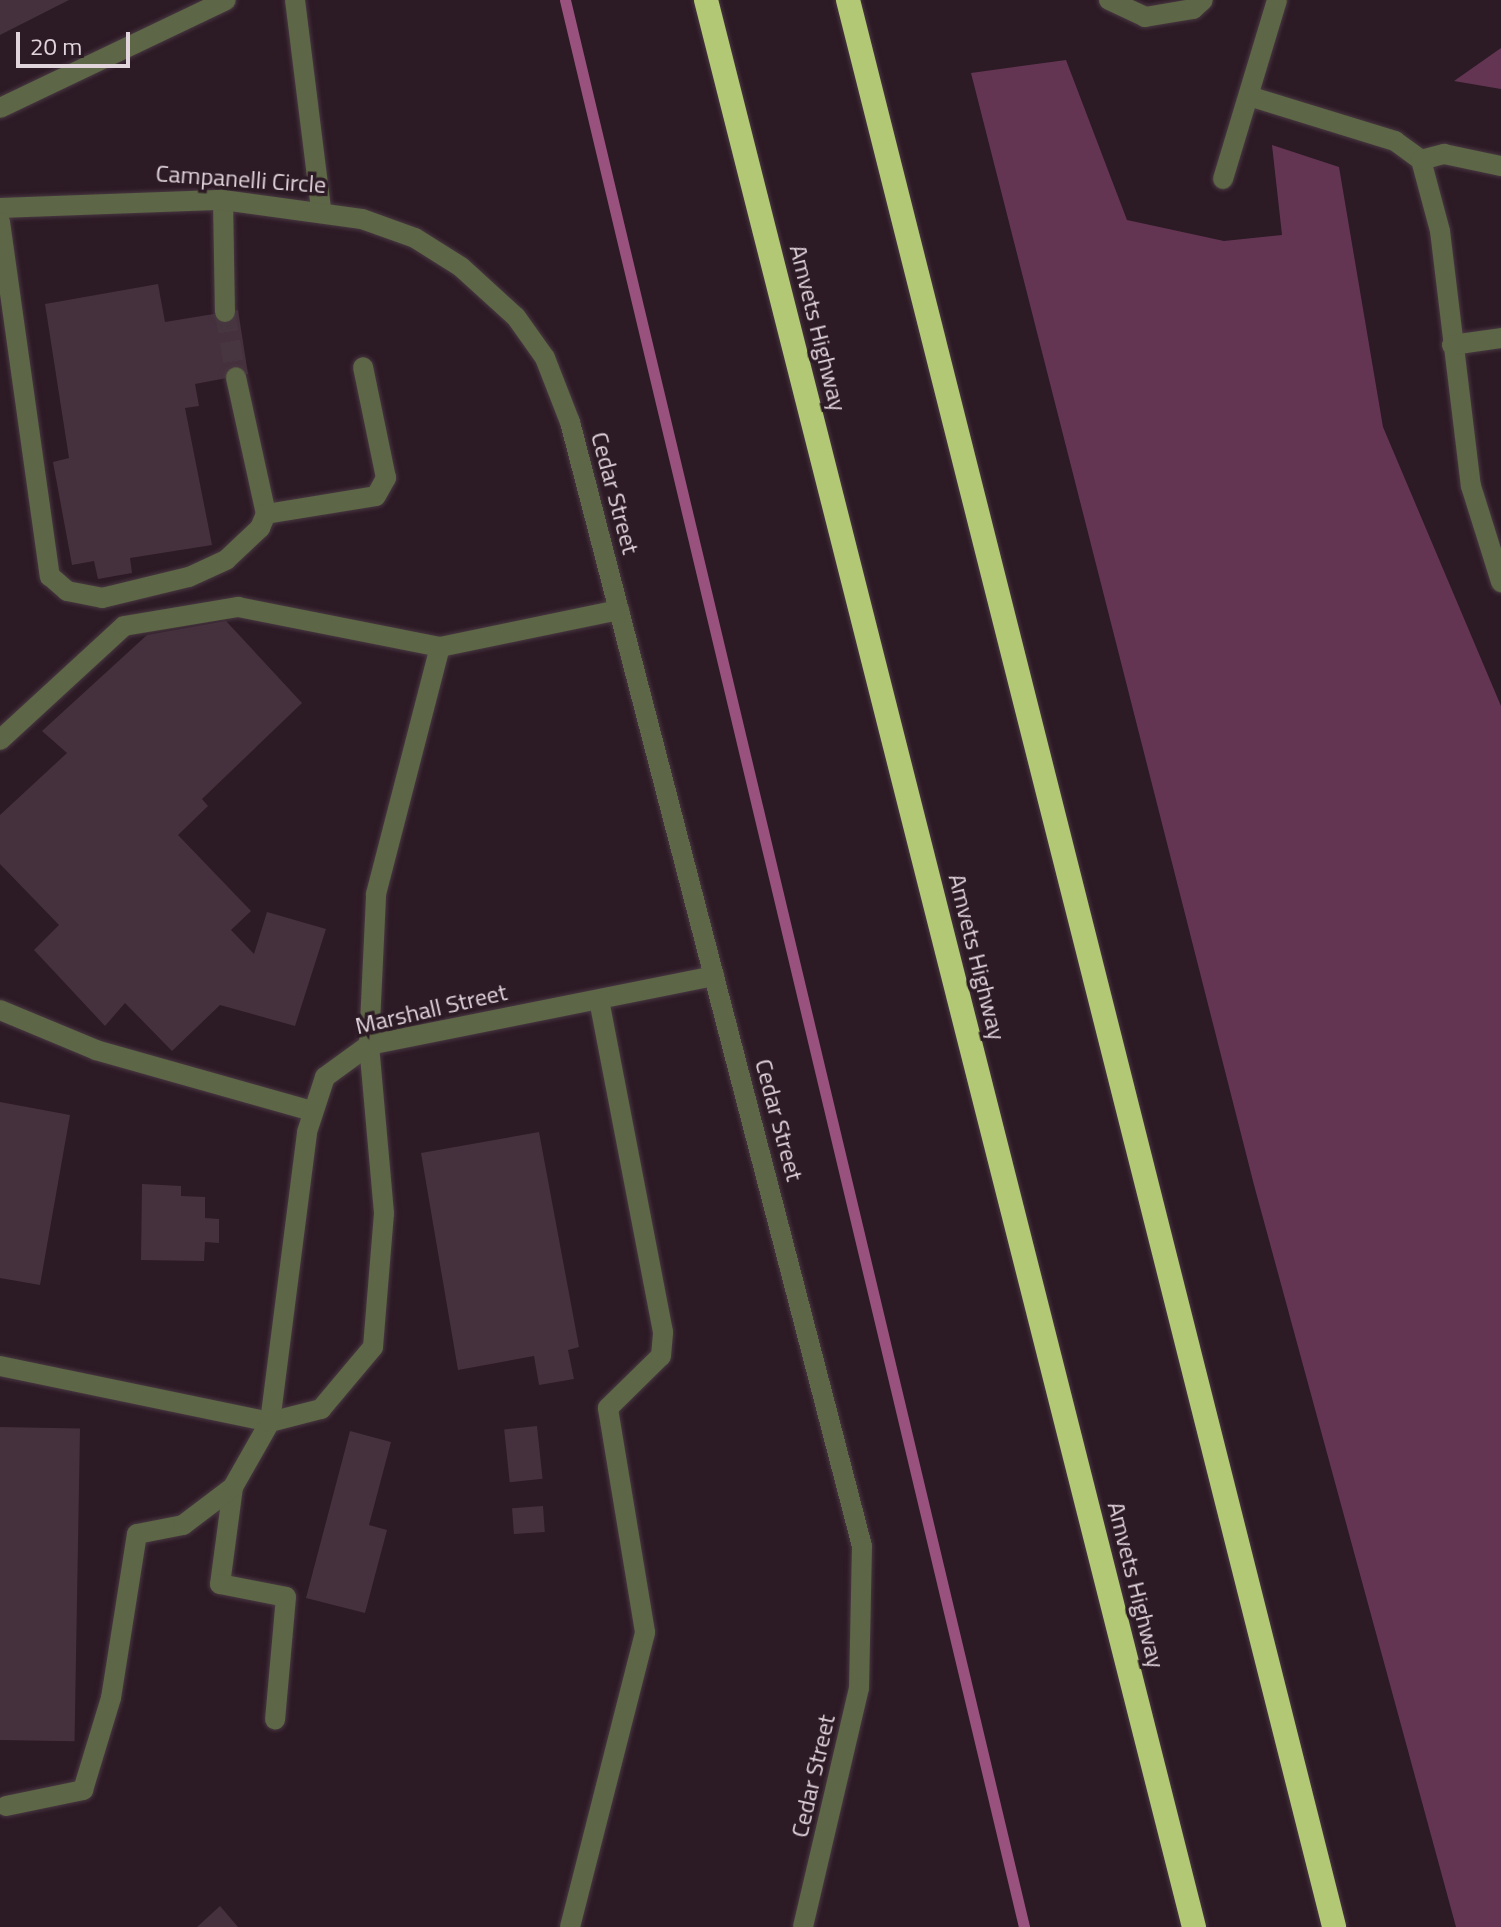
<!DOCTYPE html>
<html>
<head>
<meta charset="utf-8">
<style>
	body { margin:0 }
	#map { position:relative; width:1501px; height:1927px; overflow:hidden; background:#2c1a25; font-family:"Titillium Web",sans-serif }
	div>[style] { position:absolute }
	.green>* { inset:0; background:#633552 }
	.stream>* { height:11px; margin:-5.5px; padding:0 5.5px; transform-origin:5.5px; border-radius:5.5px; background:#99517e }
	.building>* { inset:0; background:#45313d; transform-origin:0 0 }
	.minor-tunnel>* { height:20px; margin-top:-10px; transform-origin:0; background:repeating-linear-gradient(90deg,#473640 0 20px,transparent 0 30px) }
	.roads { filter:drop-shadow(0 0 2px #493842) drop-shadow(0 0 2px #493842) }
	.minor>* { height:20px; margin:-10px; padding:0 10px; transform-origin:10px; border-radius:10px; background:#5d6646 }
	.highway>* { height:24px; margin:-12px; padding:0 12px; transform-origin:12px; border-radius:12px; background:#b2c875 }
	span { translate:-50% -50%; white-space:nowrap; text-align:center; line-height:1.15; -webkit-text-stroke:7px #2c1a25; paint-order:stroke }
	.street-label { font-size:24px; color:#e1d4db }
	.scale { position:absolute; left:16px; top:32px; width:114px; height:36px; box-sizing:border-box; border:4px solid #e1d4db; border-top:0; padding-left:10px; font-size:24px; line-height:28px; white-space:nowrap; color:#e1d4db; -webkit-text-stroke:6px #2c1a25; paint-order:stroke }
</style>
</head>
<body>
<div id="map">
	<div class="green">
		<div style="clip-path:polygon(1501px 48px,1501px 89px,1454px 81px)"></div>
		<div style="clip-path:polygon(1066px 60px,1127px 220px,1224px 241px,1282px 235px,1272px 145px,1339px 167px,1383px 427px,1501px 706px,1501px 1927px,1456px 1927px,1254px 1185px,971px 73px)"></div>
	</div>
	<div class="stream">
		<div style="left:565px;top:0;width:1981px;rotate:76.6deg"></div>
	</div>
	<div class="building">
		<div style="clip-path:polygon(0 0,69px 0,0 35px)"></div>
		<div style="clip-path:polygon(158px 284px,165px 322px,238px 310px,248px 374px,195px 384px,199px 406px,185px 408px,212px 545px,130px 558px,132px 573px,98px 579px,94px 561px,72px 565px,53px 462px,69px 458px,45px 304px)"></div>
		<div style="clip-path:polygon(226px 621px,302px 703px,202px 799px,208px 806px,178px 835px,251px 911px,231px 930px,254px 954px,267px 912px,326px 929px,295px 1026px,220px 1005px,172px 1051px,125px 1003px,105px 1026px,34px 950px,59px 925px,0 864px,0 815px,67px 753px,42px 731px,147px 635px)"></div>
		<div style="clip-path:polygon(0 1102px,70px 1115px,40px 1285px,0 1278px)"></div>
		<div style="clip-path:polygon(539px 1132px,579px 1347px,568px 1350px,574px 1379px,539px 1385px,534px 1356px,458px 1370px,421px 1153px)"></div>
		<div style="clip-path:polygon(142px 1184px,181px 1186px,181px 1196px,205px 1197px,205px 1218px,219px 1219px,219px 1243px,205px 1242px,204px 1261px,141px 1260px)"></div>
		<div style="left:537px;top:1426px;width:53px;height:33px;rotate:84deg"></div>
		<div style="left:0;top:1427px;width:80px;height:313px;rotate:1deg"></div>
		<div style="clip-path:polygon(350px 1431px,391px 1442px,369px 1525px,387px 1530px,365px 1613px,306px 1598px)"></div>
		<div style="left:543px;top:1506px;width:26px;height:31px;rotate:86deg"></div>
		<div style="clip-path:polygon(220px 1906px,238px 1927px,197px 1927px)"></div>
	</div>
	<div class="minor-tunnel">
		<div style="left:225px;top:312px;width:66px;rotate:80.4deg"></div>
	</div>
	<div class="roads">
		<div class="minor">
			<div style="left:295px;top:0;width:211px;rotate:82.9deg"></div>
			<div style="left:1109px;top:0;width:40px;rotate:25deg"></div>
			<div style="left:1145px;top:17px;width:49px;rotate:-9.5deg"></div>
			<div style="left:1193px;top:9px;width:13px;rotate:-42deg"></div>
			<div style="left:1252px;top:97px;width:150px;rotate:17.1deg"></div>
			<div style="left:1395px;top:141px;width:32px;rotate:36deg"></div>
			<div style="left:1421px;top:160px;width:73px;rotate:75deg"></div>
			<div style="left:1440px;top:231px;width:257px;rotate:83.1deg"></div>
			<div style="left:1471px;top:486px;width:101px;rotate:72.6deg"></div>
			<div style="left:0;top:108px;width:250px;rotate:-25.5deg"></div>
			<div style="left:1421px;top:160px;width:24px;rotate:-15deg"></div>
			<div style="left:1444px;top:154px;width:58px;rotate:11.9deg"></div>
			<div style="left:1223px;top:179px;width:187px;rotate:-73.2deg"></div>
			<div style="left:223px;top:200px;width:112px;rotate:89deg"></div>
			<div style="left:0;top:208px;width:223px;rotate:-2.1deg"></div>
			<div style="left:223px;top:200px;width:140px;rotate:7.8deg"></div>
			<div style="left:362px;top:219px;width:56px;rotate:19.7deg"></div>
			<div style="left:415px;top:238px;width:54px;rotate:32.2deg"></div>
			<div style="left:461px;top:267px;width:74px;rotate:42.3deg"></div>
			<div style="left:516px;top:317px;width:50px;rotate:54.7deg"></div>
			<div style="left:545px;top:358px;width:69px;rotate:68.7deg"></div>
			<div style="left:570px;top:422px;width:1161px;rotate:75.44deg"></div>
			<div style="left:862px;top:1546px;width:142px;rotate:91.2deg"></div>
			<div style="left:859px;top:1688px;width:245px;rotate:103.2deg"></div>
			<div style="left:0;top:222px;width:358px;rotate:82deg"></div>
			<div style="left:50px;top:576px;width:23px;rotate:41deg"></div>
			<div style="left:67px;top:591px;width:36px;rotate:11deg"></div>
			<div style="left:102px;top:598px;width:89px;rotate:-13.6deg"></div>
			<div style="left:189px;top:577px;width:41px;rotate:-24.7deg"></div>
			<div style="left:226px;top:560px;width:47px;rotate:-43.3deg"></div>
			<div style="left:260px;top:528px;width:15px;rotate:-67deg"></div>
			<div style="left:266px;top:514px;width:140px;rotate:-102.4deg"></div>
			<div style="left:1452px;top:345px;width:49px;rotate:-8.1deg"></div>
			<div style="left:266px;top:514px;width:111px;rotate:-9.3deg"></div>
			<div style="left:376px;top:496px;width:21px;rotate:-61deg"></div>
			<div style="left:386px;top:478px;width:113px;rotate:-101.7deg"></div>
			<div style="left:0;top:740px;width:168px;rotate:-42.6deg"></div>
			<div style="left:124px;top:626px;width:116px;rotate:-9.5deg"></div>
			<div style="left:238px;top:607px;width:206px;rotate:11.2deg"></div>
			<div style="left:440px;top:647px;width:183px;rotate:-11.7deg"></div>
			<div style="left:0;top:1010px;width:104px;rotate:22.6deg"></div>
			<div style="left:96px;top:1050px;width:223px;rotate:15.8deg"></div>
			<div style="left:0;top:1366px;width:276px;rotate:11.7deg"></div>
			<div style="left:270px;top:1422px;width:53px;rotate:-14.3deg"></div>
			<div style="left:321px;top:1409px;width:81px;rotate:-50deg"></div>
			<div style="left:373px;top:1347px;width:134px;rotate:-85.3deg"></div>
			<div style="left:384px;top:1213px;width:169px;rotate:-95.1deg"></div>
			<div style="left:369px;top:1045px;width:151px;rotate:-87.3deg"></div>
			<div style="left:376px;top:894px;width:255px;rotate:-75.5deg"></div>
			<div style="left:233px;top:1487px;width:98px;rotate:97.6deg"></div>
			<div style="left:220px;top:1584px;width:67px;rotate:11.1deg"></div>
			<div style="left:286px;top:1597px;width:123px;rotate:95.1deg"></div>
			<div style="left:6px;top:1806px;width:79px;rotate:-11.7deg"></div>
			<div style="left:83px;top:1790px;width:96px;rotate:-73.1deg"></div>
			<div style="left:111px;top:1698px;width:166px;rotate:-81deg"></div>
			<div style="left:137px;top:1534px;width:47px;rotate:-11.1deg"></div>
			<div style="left:183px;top:1525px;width:63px;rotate:-37.2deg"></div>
			<div style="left:233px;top:1487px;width:75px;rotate:-60.4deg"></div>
			<div style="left:270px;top:1422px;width:292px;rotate:-82.7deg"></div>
			<div style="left:307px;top:1132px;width:58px;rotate:-71.9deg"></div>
			<div style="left:325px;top:1077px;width:54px;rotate:-36deg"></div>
			<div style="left:369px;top:1045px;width:352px;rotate:-11.3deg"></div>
			<div style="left:570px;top:1927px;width:304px;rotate:-75.7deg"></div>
			<div style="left:645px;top:1632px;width:227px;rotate:-99.4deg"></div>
			<div style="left:608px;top:1408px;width:74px;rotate:-44.5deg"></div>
			<div style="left:661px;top:1356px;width:24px;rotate:-85deg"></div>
			<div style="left:663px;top:1332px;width:337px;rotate:-100.9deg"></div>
		</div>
		<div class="highway">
			<div style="left:706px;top:0;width:1988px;rotate:75.79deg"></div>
			<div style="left:848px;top:0;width:1987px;rotate:75.84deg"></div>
		</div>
	</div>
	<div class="street-label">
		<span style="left:241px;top:179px;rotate:4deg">Campanelli Circle</span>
		<span style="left:818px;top:328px;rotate:76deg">Amvets Highway</span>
		<span style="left:615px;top:493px;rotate:75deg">Cedar Street</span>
		<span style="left:977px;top:957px;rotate:76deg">Amvets Highway</span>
		<span style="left:431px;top:1009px;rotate:-13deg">Marshall Street</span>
		<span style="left:779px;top:1120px;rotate:75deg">Cedar Street</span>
		<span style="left:1136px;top:1585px;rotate:76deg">Amvets Highway</span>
		<span style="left:813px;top:1776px;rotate:-77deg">Cedar Street</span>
	</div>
	<div class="scale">20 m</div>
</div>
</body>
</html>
